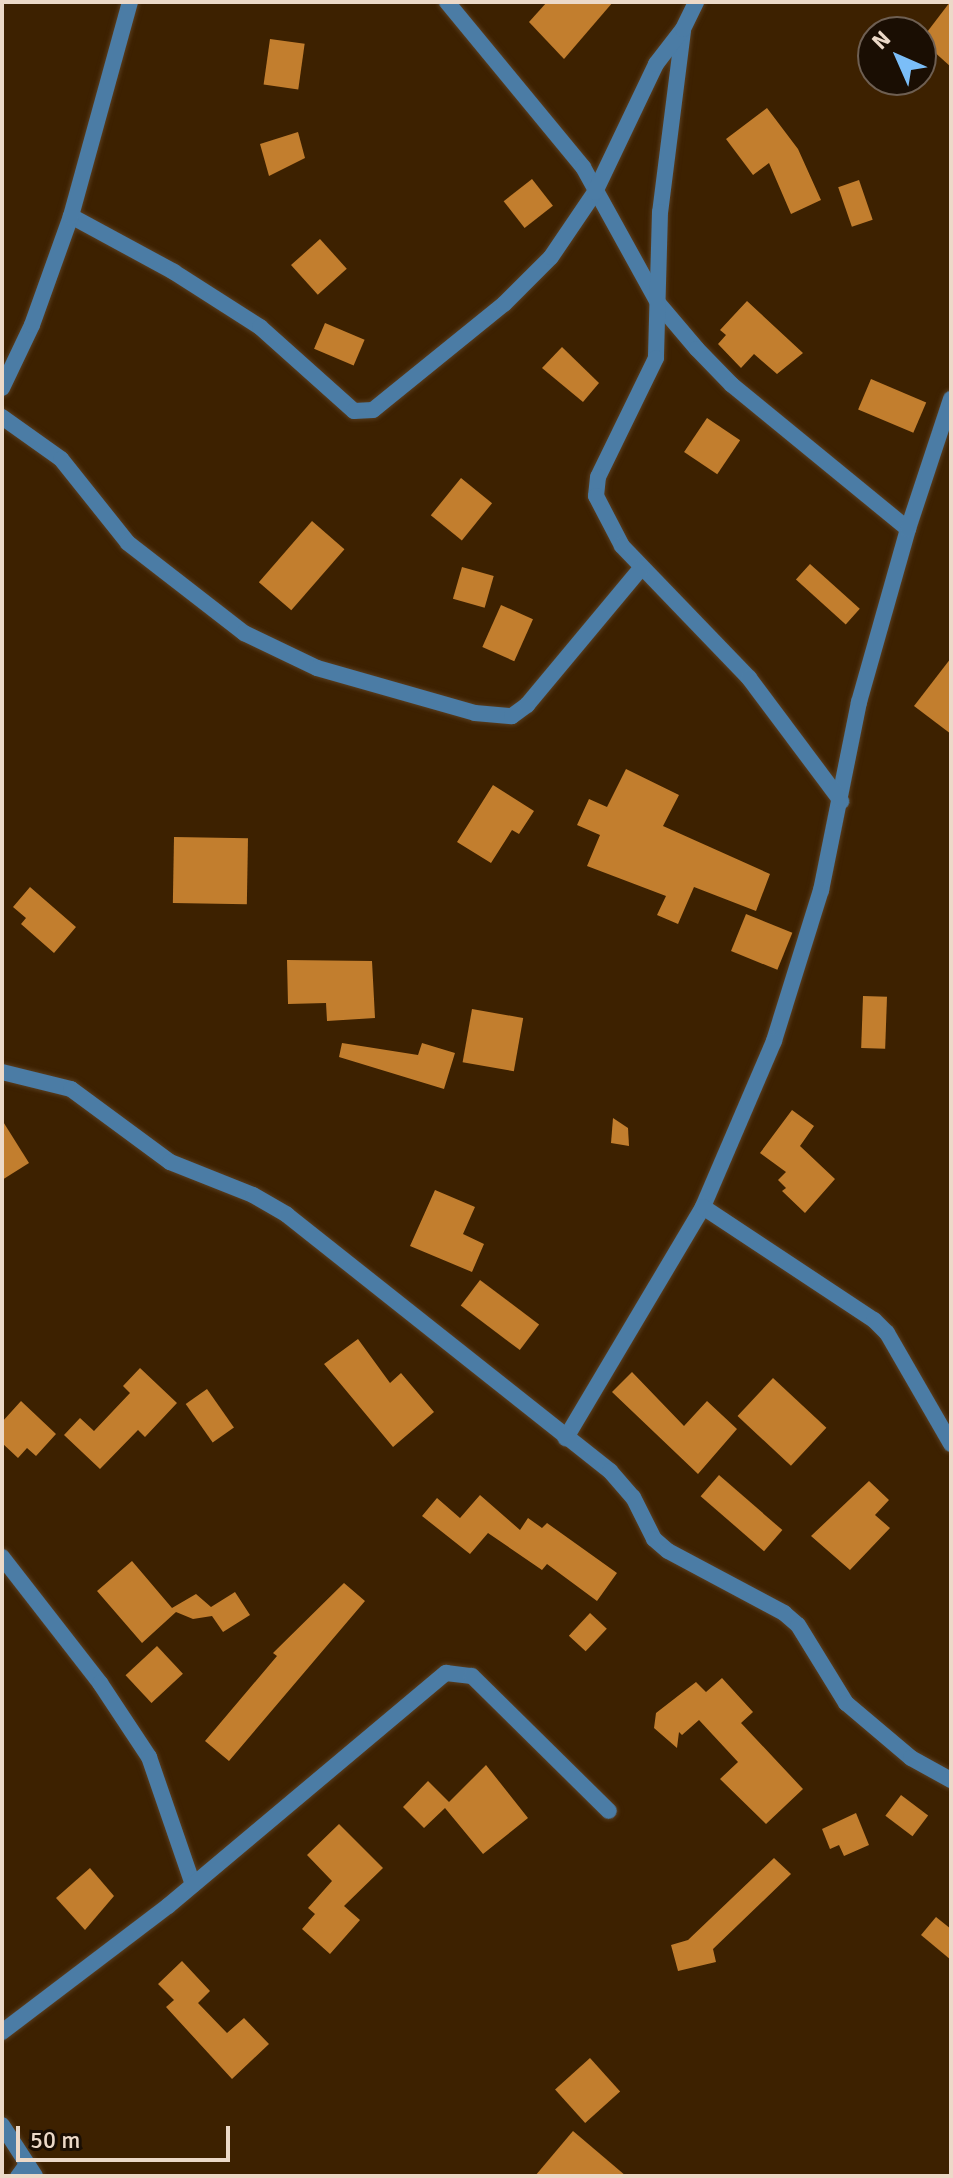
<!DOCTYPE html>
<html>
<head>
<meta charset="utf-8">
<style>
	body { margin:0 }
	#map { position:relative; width:953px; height:2178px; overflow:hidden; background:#3d2100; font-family:Signika,sans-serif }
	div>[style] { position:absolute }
	.building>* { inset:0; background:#c27e2e; transform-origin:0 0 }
	.roads { filter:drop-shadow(0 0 2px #593e20) drop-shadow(0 0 2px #593e20) }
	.service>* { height:12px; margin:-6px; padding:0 6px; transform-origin:6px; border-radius:6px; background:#4b7ca5 }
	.minor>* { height:16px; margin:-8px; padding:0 8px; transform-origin:8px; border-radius:8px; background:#4b7ca5 }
	.tertiary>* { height:16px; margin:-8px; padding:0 8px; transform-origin:8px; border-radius:8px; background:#4b7ca5 }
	span { translate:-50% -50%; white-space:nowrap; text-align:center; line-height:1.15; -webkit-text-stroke:8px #1a0e03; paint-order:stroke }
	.frame { position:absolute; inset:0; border:4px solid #ecd9c8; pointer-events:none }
	.north { position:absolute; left:857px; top:16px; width:80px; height:80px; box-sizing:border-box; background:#1a0e03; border:2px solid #6e5f52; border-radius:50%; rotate:315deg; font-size:22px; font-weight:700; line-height:32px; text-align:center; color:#ecd9c8 }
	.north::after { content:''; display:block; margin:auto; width:28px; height:36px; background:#7bbef8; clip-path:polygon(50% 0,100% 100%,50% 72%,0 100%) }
	.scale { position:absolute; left:16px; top:2126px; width:214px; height:36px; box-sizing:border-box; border:4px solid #ecd9c8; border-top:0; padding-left:10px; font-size:24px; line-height:28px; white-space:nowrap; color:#ecd9c8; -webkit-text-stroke:6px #1a0e03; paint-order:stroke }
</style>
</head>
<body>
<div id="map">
	<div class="building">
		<div style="clip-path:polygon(547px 2px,613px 2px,564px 59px,529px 22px)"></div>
		<div style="clip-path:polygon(950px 2px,951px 2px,951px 67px,921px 40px)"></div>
		<div style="left:270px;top:39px;width:35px;height:46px;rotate:8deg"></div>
		<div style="clip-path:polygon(767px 108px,798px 149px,821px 200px,791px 214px,769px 163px,753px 175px,726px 139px)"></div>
		<div style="clip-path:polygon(298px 132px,305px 158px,269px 176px,260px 144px)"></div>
		<div style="left:532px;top:179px;width:34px;height:36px;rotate:52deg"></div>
		<div style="left:859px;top:180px;width:42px;height:22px;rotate:71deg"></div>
		<div style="left:320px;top:239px;width:40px;height:39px;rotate:48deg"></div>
		<div style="clip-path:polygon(747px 301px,803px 353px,777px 374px,754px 354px,741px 368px,718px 344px,726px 335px,720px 330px)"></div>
		<div style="left:325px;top:323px;width:43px;height:28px;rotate:23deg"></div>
		<div style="clip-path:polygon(562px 347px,599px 383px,583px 402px,542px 368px)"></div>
		<div style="left:871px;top:379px;width:60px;height:33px;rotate:23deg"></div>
		<div style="left:707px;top:418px;width:40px;height:41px;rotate:34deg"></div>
		<div style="left:461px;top:478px;width:40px;height:48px;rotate:39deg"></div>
		<div style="left:312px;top:521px;width:43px;height:81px;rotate:41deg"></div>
		<div style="left:810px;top:564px;width:67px;height:21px;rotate:42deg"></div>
		<div style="left:462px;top:567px;width:33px;height:33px;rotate:16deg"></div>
		<div style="left:501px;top:605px;width:35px;height:46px;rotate:24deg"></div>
		<div style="clip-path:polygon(951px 658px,951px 734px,914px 706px)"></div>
		<div style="clip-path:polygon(626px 769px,679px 795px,663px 826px,770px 874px,756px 911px,694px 887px,678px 924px,657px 915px,666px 896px,587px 866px,600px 835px,577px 825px,589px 799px,607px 807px)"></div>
		<div style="clip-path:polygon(493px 785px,534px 811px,519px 834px,512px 830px,491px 863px,457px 842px)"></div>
		<div style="left:174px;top:837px;width:74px;height:66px;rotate:1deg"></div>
		<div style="clip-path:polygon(30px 887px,76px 927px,54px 953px,21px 924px,26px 918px,13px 907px)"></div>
		<div style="left:746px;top:914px;width:50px;height:40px;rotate:22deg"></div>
		<div style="clip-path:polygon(287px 960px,372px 961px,375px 1018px,327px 1021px,326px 1003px,288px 1004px)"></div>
		<div style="left:863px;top:996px;width:24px;height:52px;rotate:2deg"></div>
		<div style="left:472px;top:1009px;width:52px;height:54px;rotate:10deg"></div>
		<div style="clip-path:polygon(342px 1043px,418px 1055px,422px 1043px,455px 1053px,444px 1089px,339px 1057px)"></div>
		<div style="clip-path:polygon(792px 1110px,814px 1126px,800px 1146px,835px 1179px,805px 1213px,782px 1191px,786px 1188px,778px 1180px,786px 1172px,760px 1153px)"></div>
		<div style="clip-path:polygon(613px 1118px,628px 1128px,629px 1146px,611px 1143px)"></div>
		<div style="clip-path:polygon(2px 1120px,29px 1163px,2px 1180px)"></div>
		<div style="clip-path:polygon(435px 1190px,475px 1207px,463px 1234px,484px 1244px,472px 1272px,410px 1246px)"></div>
		<div style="left:480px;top:1280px;width:74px;height:32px;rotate:37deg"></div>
		<div style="clip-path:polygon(358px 1339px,390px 1383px,401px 1373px,434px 1412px,393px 1447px,324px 1364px)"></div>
		<div style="clip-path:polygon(140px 1368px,177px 1403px,145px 1437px,138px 1430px,100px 1469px,64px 1435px,80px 1418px,94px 1431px,130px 1393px,123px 1386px)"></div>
		<div style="clip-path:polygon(632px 1372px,684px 1426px,707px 1401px,737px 1429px,698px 1474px,612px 1392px)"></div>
		<div style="left:773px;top:1378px;width:73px;height:52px;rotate:43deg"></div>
		<div style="left:207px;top:1389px;width:47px;height:26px;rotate:55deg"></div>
		<div style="clip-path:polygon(21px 1401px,56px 1434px,36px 1456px,27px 1448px,18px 1458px,2px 1443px,2px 1422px)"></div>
		<div style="left:719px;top:1475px;width:84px;height:28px;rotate:41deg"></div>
		<div style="clip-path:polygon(869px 1481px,889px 1500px,875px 1515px,890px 1528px,850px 1570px,811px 1536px)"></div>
		<div style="clip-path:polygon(480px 1495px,520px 1530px,528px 1518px,542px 1528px,547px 1523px,617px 1573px,597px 1601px,547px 1564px,542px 1570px,488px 1533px,470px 1554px,422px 1516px,437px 1498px,460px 1518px)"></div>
		<div style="clip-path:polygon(132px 1561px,172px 1608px,196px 1594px,211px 1607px,235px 1592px,250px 1615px,223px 1632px,212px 1616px,193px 1619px,176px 1612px,142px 1643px,97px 1591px)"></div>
		<div style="clip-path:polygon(344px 1583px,365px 1601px,229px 1761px,205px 1741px,277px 1656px,273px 1653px)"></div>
		<div style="left:590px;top:1613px;width:23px;height:31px;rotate:43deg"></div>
		<div style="left:157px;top:1646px;width:38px;height:43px;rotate:47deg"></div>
		<div style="clip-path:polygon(722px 1678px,753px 1712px,741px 1723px,803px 1789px,766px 1824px,720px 1779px,738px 1762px,699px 1720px,682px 1735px,679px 1732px,677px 1748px,654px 1728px,656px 1713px,696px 1682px,706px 1692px)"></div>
		<div style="clip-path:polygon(486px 1765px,528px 1818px,483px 1854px,445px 1808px,424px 1828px,403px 1807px,428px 1781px,449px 1802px)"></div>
		<div style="left:901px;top:1795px;width:34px;height:26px;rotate:37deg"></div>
		<div style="clip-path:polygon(856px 1813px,869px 1845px,844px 1856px,839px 1845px,830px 1849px,822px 1829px)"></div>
		<div style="clip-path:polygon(339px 1824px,383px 1868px,344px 1906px,360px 1920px,330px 1954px,302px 1929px,315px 1914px,308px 1908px,332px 1881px,307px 1855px)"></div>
		<div style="clip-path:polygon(774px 1858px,791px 1874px,713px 1949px,716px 1962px,678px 1971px,671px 1945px,688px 1940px)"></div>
		<div style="clip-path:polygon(90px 1868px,114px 1896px,85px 1930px,56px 1898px)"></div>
		<div style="clip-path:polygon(936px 1917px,951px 1929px,951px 1960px,921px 1935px)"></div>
		<div style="clip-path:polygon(182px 1961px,210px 1991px,198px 2003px,227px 2033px,244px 2018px,269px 2044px,232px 2079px,166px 2007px,174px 2000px,158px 1984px)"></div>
		<div style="left:590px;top:2058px;width:45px;height:47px;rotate:48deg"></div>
		<div style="clip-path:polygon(573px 2131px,626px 2176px,535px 2176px)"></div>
	</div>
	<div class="roads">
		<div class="service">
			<div style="left:16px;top:2176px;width:17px;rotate:-54deg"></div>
		</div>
		<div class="minor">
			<div style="left:447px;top:2px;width:214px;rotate:50.5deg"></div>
			<div style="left:583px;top:167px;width:155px;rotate:61.1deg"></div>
			<div style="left:658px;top:303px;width:60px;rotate:49.7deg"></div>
			<div style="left:697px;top:349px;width:50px;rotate:45.8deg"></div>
			<div style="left:732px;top:385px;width:227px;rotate:39.3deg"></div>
			<div style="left:908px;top:529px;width:180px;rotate:105.8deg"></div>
			<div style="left:859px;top:702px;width:192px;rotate:101.4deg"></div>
			<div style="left:821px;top:890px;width:158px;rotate:107.3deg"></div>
			<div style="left:774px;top:1041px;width:181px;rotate:113.2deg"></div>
			<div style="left:703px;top:1207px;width:269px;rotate:120.7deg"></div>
			<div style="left:683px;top:31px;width:182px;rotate:97.2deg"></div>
			<div style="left:660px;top:212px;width:146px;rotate:91.6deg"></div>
			<div style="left:656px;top:358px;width:132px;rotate:116deg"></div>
			<div style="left:598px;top:477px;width:19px;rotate:96deg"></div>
			<div style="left:596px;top:496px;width:56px;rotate:62.5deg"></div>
			<div style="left:622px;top:546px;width:183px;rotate:46.1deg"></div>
			<div style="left:749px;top:678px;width:154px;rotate:53.2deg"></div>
			<div style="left:71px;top:216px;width:117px;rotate:28.5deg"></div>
			<div style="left:174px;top:272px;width:102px;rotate:32.6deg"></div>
			<div style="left:260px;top:327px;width:126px;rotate:41.8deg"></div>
			<div style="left:354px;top:411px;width:19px;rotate:-3deg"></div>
			<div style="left:373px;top:410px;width:169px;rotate:-39deg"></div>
			<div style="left:504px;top:304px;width:66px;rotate:-45deg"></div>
			<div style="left:551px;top:257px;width:78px;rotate:-55.9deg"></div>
			<div style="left:595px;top:192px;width:142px;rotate:-64.5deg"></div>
			<div style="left:656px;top:64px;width:44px;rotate:-52.4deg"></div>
			<div style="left:683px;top:29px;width:30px;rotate:-64deg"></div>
			<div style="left:2px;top:417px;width:72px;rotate:35.4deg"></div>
			<div style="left:61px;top:459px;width:107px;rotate:51.4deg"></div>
			<div style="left:128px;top:543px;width:147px;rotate:37.8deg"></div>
			<div style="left:244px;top:633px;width:81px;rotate:25.6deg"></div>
			<div style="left:317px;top:668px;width:164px;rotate:15.9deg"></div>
			<div style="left:475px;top:713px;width:37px;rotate:5deg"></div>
			<div style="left:512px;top:716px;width:19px;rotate:-36deg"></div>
			<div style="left:527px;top:705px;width:178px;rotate:-50.2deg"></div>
			<div style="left:908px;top:529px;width:137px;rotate:-71.7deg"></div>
			<div style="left:2px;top:1072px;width:71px;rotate:13.8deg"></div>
			<div style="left:71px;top:1089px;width:123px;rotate:36.4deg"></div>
			<div style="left:170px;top:1162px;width:89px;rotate:21.7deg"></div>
			<div style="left:253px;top:1195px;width:39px;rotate:30deg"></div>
			<div style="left:287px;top:1215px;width:412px;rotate:38.4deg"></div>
			<div style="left:610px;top:1471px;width:35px;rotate:49deg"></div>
			<div style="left:633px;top:1497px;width:47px;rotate:63.4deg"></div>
			<div style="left:654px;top:1539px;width:18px;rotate:41deg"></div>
			<div style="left:668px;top:1551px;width:132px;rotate:28.1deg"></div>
			<div style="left:784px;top:1613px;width:18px;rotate:41deg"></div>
			<div style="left:798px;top:1625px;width:92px;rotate:58.4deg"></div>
			<div style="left:846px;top:1703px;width:85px;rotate:40.2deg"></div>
			<div style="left:911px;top:1758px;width:46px;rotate:28.8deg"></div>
			<div style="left:703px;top:1207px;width:205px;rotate:33.5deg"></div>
			<div style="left:874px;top:1320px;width:18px;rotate:45deg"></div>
			<div style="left:887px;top:1333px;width:128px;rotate:60deg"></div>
			<div style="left:2px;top:1557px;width:160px;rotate:52.1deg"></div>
			<div style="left:100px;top:1683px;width:89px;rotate:56.5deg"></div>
			<div style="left:149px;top:1757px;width:135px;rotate:71deg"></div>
			<div style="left:2px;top:2032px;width:208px;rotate:-37.2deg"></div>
			<div style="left:168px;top:1906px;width:363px;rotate:-40deg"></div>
			<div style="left:446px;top:1673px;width:26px;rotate:7deg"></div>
			<div style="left:472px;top:1676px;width:192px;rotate:44.6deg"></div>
			<div style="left:2px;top:2125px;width:61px;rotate:57.1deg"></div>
		</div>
		<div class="tertiary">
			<div style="left:2px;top:388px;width:70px;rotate:-64.5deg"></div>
			<div style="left:32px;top:325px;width:116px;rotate:-70.3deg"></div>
			<div style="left:71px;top:216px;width:222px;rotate:-74.6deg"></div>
		</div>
	</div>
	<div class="frame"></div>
	<div class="north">N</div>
	<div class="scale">50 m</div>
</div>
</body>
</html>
